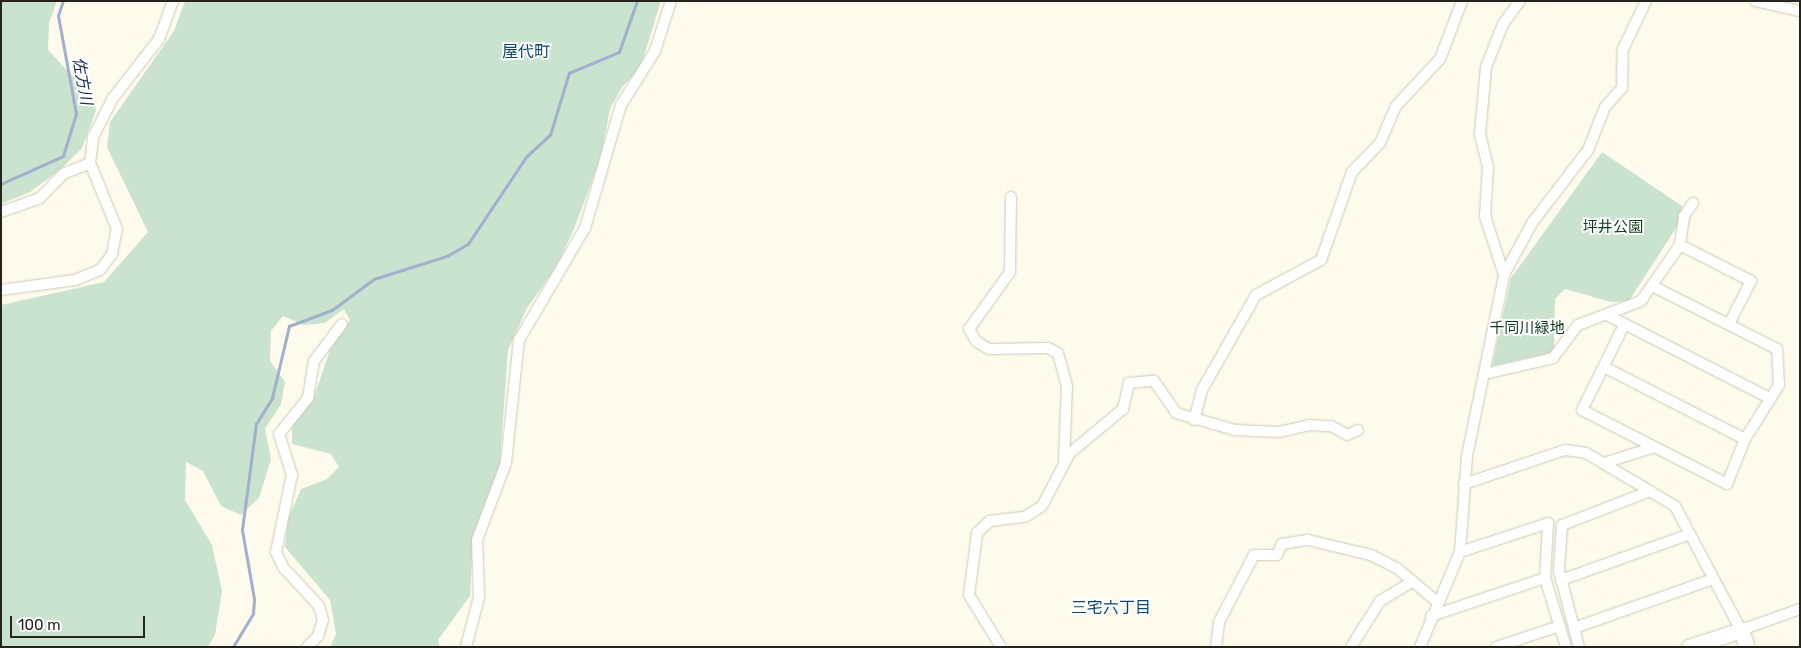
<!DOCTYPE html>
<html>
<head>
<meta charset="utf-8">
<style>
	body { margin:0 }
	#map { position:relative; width:1801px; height:648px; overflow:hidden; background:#fefbec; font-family:Rubik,"Noto Sans JP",sans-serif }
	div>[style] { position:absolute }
	.green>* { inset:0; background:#c9e3ce }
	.stream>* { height:2.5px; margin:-1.25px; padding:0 1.25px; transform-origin:1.25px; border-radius:1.25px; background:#a0b0cd }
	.roads { filter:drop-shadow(0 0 1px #cdc9b7) drop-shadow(0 0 1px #cdc9b7) }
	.street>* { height:10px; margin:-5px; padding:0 5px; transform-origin:5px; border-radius:5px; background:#fff }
	.secondary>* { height:15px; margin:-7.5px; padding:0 7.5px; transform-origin:7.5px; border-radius:7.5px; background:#fff }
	span { translate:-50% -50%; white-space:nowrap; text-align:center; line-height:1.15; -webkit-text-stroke:4px #fff; paint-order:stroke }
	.park-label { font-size:15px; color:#0b3b1c }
	.neighbourhood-label { font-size:16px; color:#0d4869 }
	.water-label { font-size:16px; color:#162b51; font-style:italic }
	.frame { position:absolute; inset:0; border:2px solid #26241d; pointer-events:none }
	.scale { position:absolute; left:10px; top:616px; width:135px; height:22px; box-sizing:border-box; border:2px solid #26241d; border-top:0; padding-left:6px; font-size:15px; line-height:18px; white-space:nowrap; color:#26241d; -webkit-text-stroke:4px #fff; paint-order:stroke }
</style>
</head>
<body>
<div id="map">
	<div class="green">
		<div style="clip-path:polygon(1px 1px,57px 1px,49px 23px,48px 50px,94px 99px,96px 111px,82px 148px,61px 169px,30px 192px,1px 204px)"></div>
		<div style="clip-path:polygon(185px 1px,661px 1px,640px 69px,622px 87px,610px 109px,601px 157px,574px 229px,555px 269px,527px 308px,508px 350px,499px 474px,472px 556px,470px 596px,438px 640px,440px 647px,330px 647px,336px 634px,330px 600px,285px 547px,288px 519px,301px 489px,327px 479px,339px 467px,331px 454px,292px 444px,292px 421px,313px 400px,330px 350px,350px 320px,344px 309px,325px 323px,304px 325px,283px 316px,271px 331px,270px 361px,285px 382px,281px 404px,265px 429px,271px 459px,259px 498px,241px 515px,221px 506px,203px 471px,186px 462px,185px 500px,212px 545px,222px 591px,215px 635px,208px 647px,1px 647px,1px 305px,104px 282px,148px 232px,107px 147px,110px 122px,174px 31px)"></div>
		<div style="clip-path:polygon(1602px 152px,1682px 206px,1678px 225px,1629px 301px,1611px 302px,1565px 289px,1555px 299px,1554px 352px,1492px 366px,1511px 278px)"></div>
	</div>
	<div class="stream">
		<div style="left:1px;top:184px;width:68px;rotate:-24.3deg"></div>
		<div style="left:63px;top:156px;width:44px;rotate:-72.8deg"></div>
		<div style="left:76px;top:114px;width:100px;rotate:-100.4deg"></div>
		<div style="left:58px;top:16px;width:16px;rotate:-72deg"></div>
		<div style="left:233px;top:647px;width:39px;rotate:-59deg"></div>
		<div style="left:253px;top:614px;width:15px;rotate:-86deg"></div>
		<div style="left:254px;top:599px;width:70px;rotate:-99.9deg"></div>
		<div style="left:242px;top:530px;width:107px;rotate:-82.5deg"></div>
		<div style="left:256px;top:424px;width:31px;rotate:-58deg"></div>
		<div style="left:272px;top:398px;width:74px;rotate:-76.7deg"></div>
		<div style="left:289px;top:326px;width:46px;rotate:-20.4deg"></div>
		<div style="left:332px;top:310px;width:52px;rotate:-36.4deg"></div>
		<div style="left:374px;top:279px;width:77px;rotate:-17.5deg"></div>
		<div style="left:447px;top:256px;width:24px;rotate:-30deg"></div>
		<div style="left:468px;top:244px;width:105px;rotate:-56.3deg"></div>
		<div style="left:526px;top:157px;width:33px;rotate:-43deg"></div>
		<div style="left:550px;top:135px;width:65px;rotate:-73deg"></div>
		<div style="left:569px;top:73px;width:54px;rotate:-22.8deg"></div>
		<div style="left:619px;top:52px;width:54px;rotate:-70.6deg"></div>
	</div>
	<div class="roads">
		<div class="street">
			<div style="left:1755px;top:1px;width:46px;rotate:12.5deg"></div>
			<div style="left:1011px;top:197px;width:75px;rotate:90.8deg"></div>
			<div style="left:1010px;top:272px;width:70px;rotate:125.7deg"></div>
			<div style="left:969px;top:329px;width:14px;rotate:60deg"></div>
			<div style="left:976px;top:341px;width:15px;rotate:32deg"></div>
			<div style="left:989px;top:349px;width:59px;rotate:-1deg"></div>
			<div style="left:1048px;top:348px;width:11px;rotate:27deg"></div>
			<div style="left:1058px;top:353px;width:34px;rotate:75deg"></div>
			<div style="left:1067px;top:386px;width:74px;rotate:92.3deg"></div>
			<div style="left:1px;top:212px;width:41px;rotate:-19.7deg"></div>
			<div style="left:40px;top:198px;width:33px;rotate:-46deg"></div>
			<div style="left:63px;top:174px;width:29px;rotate:-22deg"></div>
			<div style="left:1680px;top:245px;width:80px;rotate:26.9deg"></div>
			<div style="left:1751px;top:281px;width:48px;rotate:117.1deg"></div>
			<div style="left:1504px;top:275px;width:62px;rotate:-107.9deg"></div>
			<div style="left:1485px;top:216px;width:49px;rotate:-86.5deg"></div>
			<div style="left:1488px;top:167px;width:34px;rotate:-104deg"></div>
			<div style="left:1480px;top:134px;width:67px;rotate:-84.9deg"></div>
			<div style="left:1486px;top:67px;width:46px;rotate:-68.4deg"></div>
			<div style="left:1503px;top:24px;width:29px;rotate:-54deg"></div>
			<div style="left:1px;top:290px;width:75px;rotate:-7.7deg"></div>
			<div style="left:75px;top:280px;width:27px;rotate:-22deg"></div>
			<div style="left:100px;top:270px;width:20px;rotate:-53deg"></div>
			<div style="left:112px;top:254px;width:25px;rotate:-79deg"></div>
			<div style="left:117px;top:229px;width:71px;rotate:-112.2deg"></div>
			<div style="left:90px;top:163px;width:26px;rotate:-83deg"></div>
			<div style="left:93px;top:137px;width:44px;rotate:-62.9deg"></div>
			<div style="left:113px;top:98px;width:75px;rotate:-52.1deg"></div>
			<div style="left:159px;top:39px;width:40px;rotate:-69.8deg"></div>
			<div style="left:1607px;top:315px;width:184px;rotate:27.1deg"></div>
			<div style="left:1624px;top:325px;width:95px;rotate:116.3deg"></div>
			<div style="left:1582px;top:410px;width:163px;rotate:27deg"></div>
			<div style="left:1727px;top:484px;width:48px;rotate:-68.2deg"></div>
			<div style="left:1745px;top:439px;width:64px;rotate:-57.8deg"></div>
			<div style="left:1779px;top:385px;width:36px;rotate:-93deg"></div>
			<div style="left:1777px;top:349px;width:138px;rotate:-153.2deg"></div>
			<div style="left:1604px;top:367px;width:158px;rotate:27.1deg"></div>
			<div style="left:1485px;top:374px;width:70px;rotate:-13.2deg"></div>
			<div style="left:1553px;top:358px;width:41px;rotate:-52.9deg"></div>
			<div style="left:1578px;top:325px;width:67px;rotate:-20.9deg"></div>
			<div style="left:1641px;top:301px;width:68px;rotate:-55.1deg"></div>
			<div style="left:1680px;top:245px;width:29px;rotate:-82deg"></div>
			<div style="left:1684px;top:216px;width:16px;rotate:-55deg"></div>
			<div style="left:1194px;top:420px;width:31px;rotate:-75deg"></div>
			<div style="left:1202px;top:390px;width:109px;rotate:-60.4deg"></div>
			<div style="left:1256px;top:295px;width:74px;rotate:-28.3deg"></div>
			<div style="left:1321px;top:260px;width:93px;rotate:-70.6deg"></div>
			<div style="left:1352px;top:172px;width:40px;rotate:-46deg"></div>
			<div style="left:1380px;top:143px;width:40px;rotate:-66.6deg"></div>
			<div style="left:1396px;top:106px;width:64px;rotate:-46.9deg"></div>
			<div style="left:1440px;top:59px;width:62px;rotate:-69.2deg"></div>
			<div style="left:1604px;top:463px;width:50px;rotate:-17.4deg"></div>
			<div style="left:1464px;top:484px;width:107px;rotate:-18.6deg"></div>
			<div style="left:1565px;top:450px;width:21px;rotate:8deg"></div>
			<div style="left:1586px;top:453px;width:104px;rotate:30.8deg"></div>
			<div style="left:1675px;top:506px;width:140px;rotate:62deg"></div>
			<div style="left:1741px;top:630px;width:63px;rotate:-19.6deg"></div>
			<div style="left:1460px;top:552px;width:93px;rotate:-18.2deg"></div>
			<div style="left:1548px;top:523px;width:55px;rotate:93.1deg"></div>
			<div style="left:1545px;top:578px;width:72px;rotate:73.1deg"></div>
			<div style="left:1561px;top:580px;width:137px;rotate:-19.6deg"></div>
			<div style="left:1431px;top:616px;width:120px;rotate:-18.4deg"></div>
			<div style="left:1574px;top:628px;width:147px;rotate:-19.4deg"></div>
			<div style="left:307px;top:647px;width:16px;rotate:-45deg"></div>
			<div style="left:318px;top:636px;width:17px;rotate:-73deg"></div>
			<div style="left:323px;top:620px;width:15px;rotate:-106deg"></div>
			<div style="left:319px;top:606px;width:53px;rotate:-132.7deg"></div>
			<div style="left:283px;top:567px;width:17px;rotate:-115deg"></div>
			<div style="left:276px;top:552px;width:79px;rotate:-78.3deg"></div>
			<div style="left:292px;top:475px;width:43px;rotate:-107.6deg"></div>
			<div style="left:279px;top:434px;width:46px;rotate:-51.1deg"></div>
			<div style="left:308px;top:398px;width:37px;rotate:-81deg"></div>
			<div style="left:314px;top:361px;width:46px;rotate:-52.9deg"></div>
			<div style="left:466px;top:647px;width:52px;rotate:-75.4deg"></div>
			<div style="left:479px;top:597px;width:57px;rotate:-92deg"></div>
			<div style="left:477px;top:540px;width:82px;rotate:-69.4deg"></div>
			<div style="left:506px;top:463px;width:124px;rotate:-84deg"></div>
			<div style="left:519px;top:340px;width:130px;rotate:-59.5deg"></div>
			<div style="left:585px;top:228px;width:128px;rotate:-73.7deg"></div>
			<div style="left:621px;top:105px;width:64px;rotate:-57.8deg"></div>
			<div style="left:655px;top:51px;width:52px;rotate:-72.3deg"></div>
			<div style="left:1001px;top:647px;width:61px;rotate:-121.6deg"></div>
			<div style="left:969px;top:595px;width:63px;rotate:-82.6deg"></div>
			<div style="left:977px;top:533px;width:18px;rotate:-43deg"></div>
			<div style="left:990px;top:521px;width:35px;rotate:-7deg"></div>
			<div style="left:1025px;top:517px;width:20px;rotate:-33deg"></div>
			<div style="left:1042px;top:506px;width:60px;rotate:-62.2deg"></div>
			<div style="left:1070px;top:453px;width:69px;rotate:-39.7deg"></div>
			<div style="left:1123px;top:409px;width:27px;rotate:-77deg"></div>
			<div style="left:1129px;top:383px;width:25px;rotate:-5deg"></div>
			<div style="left:1154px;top:381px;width:39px;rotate:55deg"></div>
			<div style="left:1176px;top:413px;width:61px;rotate:16.1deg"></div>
			<div style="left:1235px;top:430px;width:44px;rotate:2.6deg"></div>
			<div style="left:1279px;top:432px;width:31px;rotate:-13deg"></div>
			<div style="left:1309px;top:425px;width:22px;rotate:3deg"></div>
			<div style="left:1331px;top:426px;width:18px;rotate:29deg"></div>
			<div style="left:1347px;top:435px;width:12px;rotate:-24deg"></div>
			<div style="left:1216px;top:647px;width:25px;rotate:-83deg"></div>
			<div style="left:1219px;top:622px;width:76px;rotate:-62.4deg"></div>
			<div style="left:1254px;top:555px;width:23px"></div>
			<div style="left:1277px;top:555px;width:12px;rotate:-66deg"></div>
			<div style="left:1282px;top:544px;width:26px;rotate:-9deg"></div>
			<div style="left:1308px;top:540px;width:65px;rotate:13.4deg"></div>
			<div style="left:1371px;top:555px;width:30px;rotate:27deg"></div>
			<div style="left:1398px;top:569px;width:51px;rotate:40.2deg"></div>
			<div style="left:1351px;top:647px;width:54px;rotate:-57.8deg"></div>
			<div style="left:1380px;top:601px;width:37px;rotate:-31deg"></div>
			<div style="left:1420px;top:647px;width:103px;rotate:-67.2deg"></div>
			<div style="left:1460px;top:552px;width:96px;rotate:-85.8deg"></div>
			<div style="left:1467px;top:456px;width:185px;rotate:-78.4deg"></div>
			<div style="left:1504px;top:275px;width:59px;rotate:-61.7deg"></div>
			<div style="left:1532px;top:223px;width:92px;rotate:-52.5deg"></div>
			<div style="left:1588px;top:150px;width:46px;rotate:-68.4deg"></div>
			<div style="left:1605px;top:107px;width:25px;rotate:-48deg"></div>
			<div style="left:1622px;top:88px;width:39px;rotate:-89deg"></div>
			<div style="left:1623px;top:49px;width:53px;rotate:-64.4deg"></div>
			<div style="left:1496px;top:647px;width:67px;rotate:-18.2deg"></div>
			<div style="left:1579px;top:647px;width:79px;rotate:-104.7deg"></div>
			<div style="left:1559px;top:571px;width:46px;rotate:-86.3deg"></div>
			<div style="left:1562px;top:525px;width:94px;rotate:-21.1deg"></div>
		</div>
		<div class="secondary">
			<div style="left:1689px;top:647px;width:55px;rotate:-18.1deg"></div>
			<div style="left:1741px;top:630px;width:18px;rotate:71deg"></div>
		</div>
	</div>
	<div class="park-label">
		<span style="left:1613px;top:228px">坪井公園</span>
		<span style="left:1527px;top:329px">千同川緑地</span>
	</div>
	<div class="neighbourhood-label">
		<span style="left:526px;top:52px">屋代町</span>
		<span style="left:1111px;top:608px">三宅六丁目</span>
	</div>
	<div class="water-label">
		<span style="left:82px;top:81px;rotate:80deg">佐方川</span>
	</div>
	<div class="frame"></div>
	<div class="scale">100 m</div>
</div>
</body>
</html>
